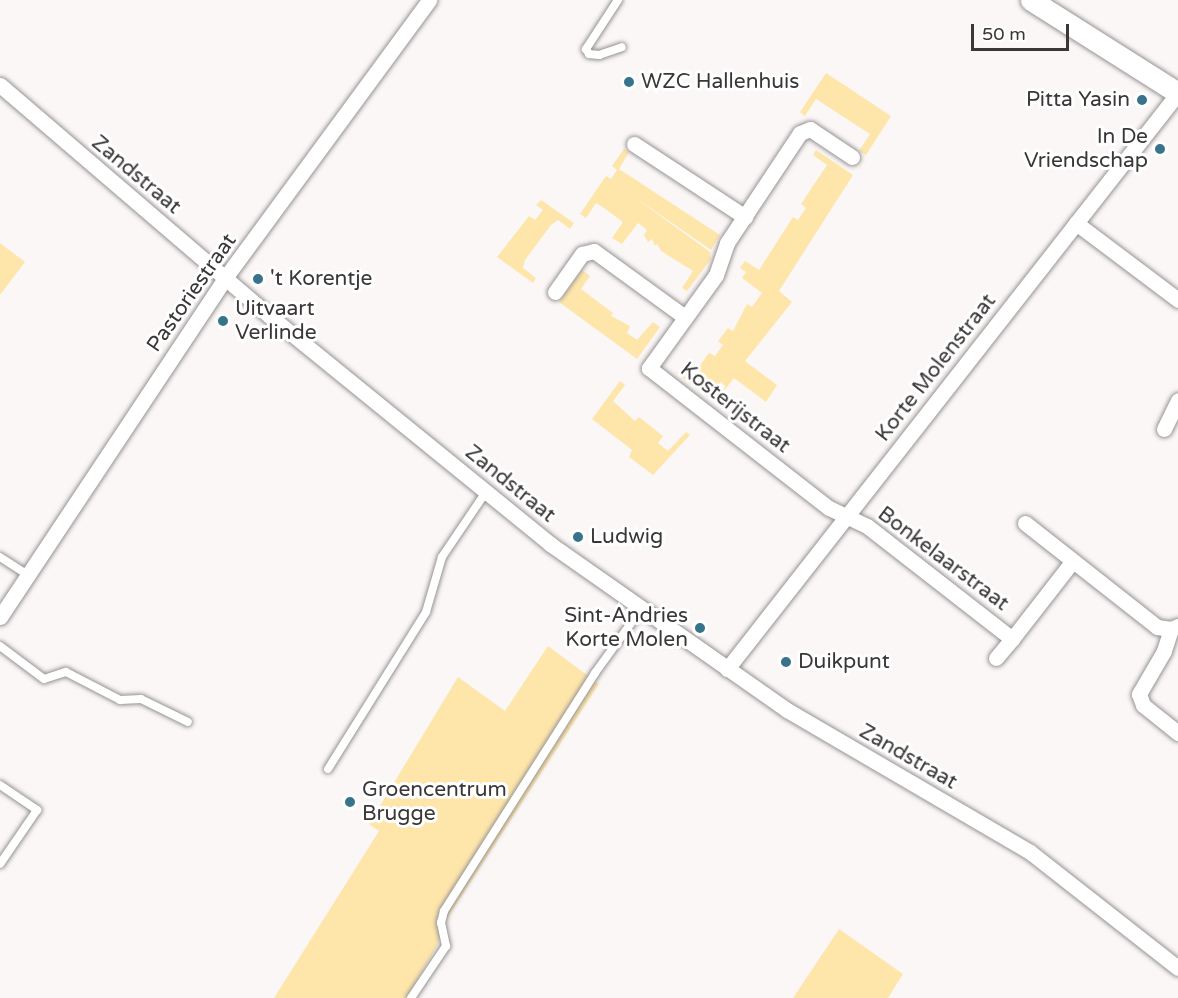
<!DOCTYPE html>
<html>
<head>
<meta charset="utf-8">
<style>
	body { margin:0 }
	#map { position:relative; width:1178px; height:998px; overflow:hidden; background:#fbf7f6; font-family:"Varela Round",sans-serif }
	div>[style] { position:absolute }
	.green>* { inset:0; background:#fee6ab }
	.roads { filter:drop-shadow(0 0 2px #979393) drop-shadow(0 0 2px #979393) }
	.lane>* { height:8px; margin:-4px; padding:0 4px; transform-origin:4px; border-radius:4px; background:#fff }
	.street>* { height:15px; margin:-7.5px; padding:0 7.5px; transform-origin:7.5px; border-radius:7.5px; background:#fff }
	.secondary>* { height:21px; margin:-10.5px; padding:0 10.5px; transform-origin:10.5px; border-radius:10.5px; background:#fff }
	.dots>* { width:16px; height:16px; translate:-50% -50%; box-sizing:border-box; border:3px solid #fff; border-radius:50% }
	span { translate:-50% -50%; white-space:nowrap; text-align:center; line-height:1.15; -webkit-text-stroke:6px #fff; paint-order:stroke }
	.poi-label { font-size:21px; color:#393737 }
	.left { translate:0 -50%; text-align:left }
	.right { translate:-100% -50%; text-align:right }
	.street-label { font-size:21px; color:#393737 }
	.scale { position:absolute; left:971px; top:24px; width:98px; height:27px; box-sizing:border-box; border:3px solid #393737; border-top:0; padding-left:8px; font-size:18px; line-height:21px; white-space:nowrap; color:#393737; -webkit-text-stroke:4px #fff; paint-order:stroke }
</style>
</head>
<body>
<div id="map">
	<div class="green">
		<div style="clip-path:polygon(826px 73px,891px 116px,866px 155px,859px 151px,870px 134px,856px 125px,816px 99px,805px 116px,800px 112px)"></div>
		<div style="clip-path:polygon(624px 149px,629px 152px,619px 169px,720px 235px,711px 250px,633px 196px,710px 252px,711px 259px,687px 291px,682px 288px,693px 271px,661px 251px,657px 244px,655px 246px,652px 239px,648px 242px,644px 235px,647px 230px,638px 223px,622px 244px,612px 238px,623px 222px,604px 208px,596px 203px,586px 218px,580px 214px,606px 176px,611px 179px,617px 170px,612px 166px)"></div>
		<div style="clip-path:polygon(816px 150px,853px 175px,779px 291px,792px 302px,745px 361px,777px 385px,766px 402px,734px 378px,723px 392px,725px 386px,721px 382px,708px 397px,674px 371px,690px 379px,709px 353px,715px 356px,723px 345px,718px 341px,728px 328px,733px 331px,747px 304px,752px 307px,762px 293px,742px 278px,746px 272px,740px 268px,745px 261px,759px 270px,793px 217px,798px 220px,806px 208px,801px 204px,827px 165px,813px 155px)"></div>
		<div style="clip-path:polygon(541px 200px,574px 223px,570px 229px,558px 220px,551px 225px,525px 260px,523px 268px,536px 278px,533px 283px,497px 257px,529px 216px,535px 220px,543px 210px,536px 205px)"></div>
		<div style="clip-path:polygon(0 243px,25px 262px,0 295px)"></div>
		<div style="clip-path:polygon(582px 270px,590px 276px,581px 289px,613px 313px,611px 316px,630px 326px,627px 333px,637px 340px,653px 322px,660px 327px,637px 359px,559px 302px)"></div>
		<div style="clip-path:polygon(620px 381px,625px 385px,613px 401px,635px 421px,639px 417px,663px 436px,658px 443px,668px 451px,686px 432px,690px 435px,653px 475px,629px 457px,632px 450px,592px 419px)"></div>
		<div style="clip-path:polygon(548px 646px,599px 684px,446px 920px,436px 948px,406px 998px,274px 998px,379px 831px,369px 824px,458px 677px,505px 711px)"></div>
		<div style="clip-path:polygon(839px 929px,903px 974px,888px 998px,793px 998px)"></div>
	</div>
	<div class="roads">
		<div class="lane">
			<div style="left:618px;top:0;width:59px;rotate:123.1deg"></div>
			<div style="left:586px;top:49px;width:6px;rotate:59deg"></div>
			<div style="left:589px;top:54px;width:10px;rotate:6deg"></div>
			<div style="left:599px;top:55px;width:24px;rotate:-19deg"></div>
			<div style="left:0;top:557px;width:33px;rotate:33deg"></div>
			<div style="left:0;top:646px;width:55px;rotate:36.9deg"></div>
			<div style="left:44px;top:679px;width:23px;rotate:-18deg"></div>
			<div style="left:66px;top:672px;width:61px;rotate:27.4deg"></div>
			<div style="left:120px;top:700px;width:21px;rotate:-3deg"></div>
			<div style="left:141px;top:699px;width:52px;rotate:26.1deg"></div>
			<div style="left:328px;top:769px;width:185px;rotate:-58deg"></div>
			<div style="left:426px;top:612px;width:57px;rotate:-73.8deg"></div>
			<div style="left:442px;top:557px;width:78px;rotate:-55.9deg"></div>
			<div style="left:0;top:785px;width:45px;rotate:34deg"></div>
			<div style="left:37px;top:810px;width:65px;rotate:124.4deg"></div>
			<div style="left:411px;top:998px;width:63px;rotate:-56.1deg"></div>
			<div style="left:446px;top:946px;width:24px;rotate:-102deg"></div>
			<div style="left:441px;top:923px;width:12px;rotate:-76deg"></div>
			<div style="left:444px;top:911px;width:282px;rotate:-57.6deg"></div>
			<div style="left:595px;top:673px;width:80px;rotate:-54.1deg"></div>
		</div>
		<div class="street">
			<div style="left:0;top:85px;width:357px;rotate:40.6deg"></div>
			<div style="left:271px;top:317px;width:360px;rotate:39.1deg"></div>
			<div style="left:550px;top:544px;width:289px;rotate:35deg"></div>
			<div style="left:787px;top:710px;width:281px;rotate:30.3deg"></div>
			<div style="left:1030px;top:852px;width:188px;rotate:38.1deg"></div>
			<div style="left:634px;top:144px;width:133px;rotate:33.3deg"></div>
			<div style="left:852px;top:157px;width:50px;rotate:-146.3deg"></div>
			<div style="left:810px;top:129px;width:11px;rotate:158deg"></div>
			<div style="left:800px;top:133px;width:132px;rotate:123.6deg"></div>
			<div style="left:727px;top:243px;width:34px;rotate:109deg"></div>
			<div style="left:716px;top:275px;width:115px;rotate:125.8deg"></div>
			<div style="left:649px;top:368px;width:228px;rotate:37.9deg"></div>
			<div style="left:829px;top:508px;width:42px;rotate:25.3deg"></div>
			<div style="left:867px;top:526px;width:184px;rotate:37.9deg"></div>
			<div style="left:1012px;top:639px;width:98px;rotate:-52.1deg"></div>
			<div style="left:1076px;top:223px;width:128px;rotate:37deg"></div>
			<div style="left:555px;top:292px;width:47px;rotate:-54.6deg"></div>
			<div style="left:582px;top:254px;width:12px;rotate:-14deg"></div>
			<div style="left:594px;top:251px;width:112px;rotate:36deg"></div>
			<div style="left:1164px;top:429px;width:32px;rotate:-64deg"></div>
			<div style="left:1025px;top:523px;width:168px;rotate:38.2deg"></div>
			<div style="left:1157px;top:627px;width:14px;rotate:8deg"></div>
			<div style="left:1171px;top:629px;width:8px;rotate:-23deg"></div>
			<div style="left:0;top:617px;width:407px;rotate:-56.4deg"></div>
			<div style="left:225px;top:278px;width:345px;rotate:-53.7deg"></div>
			<div style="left:1171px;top:629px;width:23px;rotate:108deg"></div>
			<div style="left:1164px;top:651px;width:50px;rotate:120.2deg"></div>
			<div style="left:1139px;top:694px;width:12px;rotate:70deg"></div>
			<div style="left:1143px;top:705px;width:45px;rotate:38.7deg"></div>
			<div style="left:996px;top:658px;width:25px;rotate:-50deg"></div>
			<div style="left:727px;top:669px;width:732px;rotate:-51.94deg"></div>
		</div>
		<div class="secondary">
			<div style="left:1031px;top:0;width:174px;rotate:32.3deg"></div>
		</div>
	</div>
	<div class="dots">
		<div style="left:629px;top:82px;background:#37748b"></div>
		<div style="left:1142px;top:100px;background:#37748b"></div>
		<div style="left:1160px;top:149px;background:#37748b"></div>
		<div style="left:258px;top:279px;background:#37748b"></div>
		<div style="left:223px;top:321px;background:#37748b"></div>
		<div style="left:578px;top:537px;background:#37748b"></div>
		<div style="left:700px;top:628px;background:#37748b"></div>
		<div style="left:786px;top:662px;background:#37748b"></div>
		<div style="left:350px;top:802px;background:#37748b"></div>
	</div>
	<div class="poi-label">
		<span class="left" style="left:641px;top:82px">WZC Hallenhuis</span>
		<span class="right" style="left:1130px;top:100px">Pitta Yasin</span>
		<span class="right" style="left:1148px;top:149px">In De<br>Vriendschap</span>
		<span class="left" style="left:270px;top:279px">'t Korentje</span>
		<span class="left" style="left:235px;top:321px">Uitvaart<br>Verlinde</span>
		<span class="left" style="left:590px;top:537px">Ludwig</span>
		<span class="right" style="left:688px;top:628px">Sint-Andries<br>Korte Molen</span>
		<span class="left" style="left:798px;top:662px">Duikpunt</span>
		<span class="left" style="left:362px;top:802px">Groencentrum<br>Brugge</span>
	</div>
	<div class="street-label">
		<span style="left:136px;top:175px;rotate:40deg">Zandstraat</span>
		<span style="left:192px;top:293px;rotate:-55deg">Pastoriestraat</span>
		<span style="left:936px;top:368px;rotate:-52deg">Korte Molenstraat</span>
		<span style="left:735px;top:408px;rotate:38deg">Kosterijstraat</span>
		<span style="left:510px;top:484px;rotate:39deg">Zandstraat</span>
		<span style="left:943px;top:559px;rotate:37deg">Bonkelaarstraat</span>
		<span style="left:908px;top:757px;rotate:30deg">Zandstraat</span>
	</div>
	<div class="scale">50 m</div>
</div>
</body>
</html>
